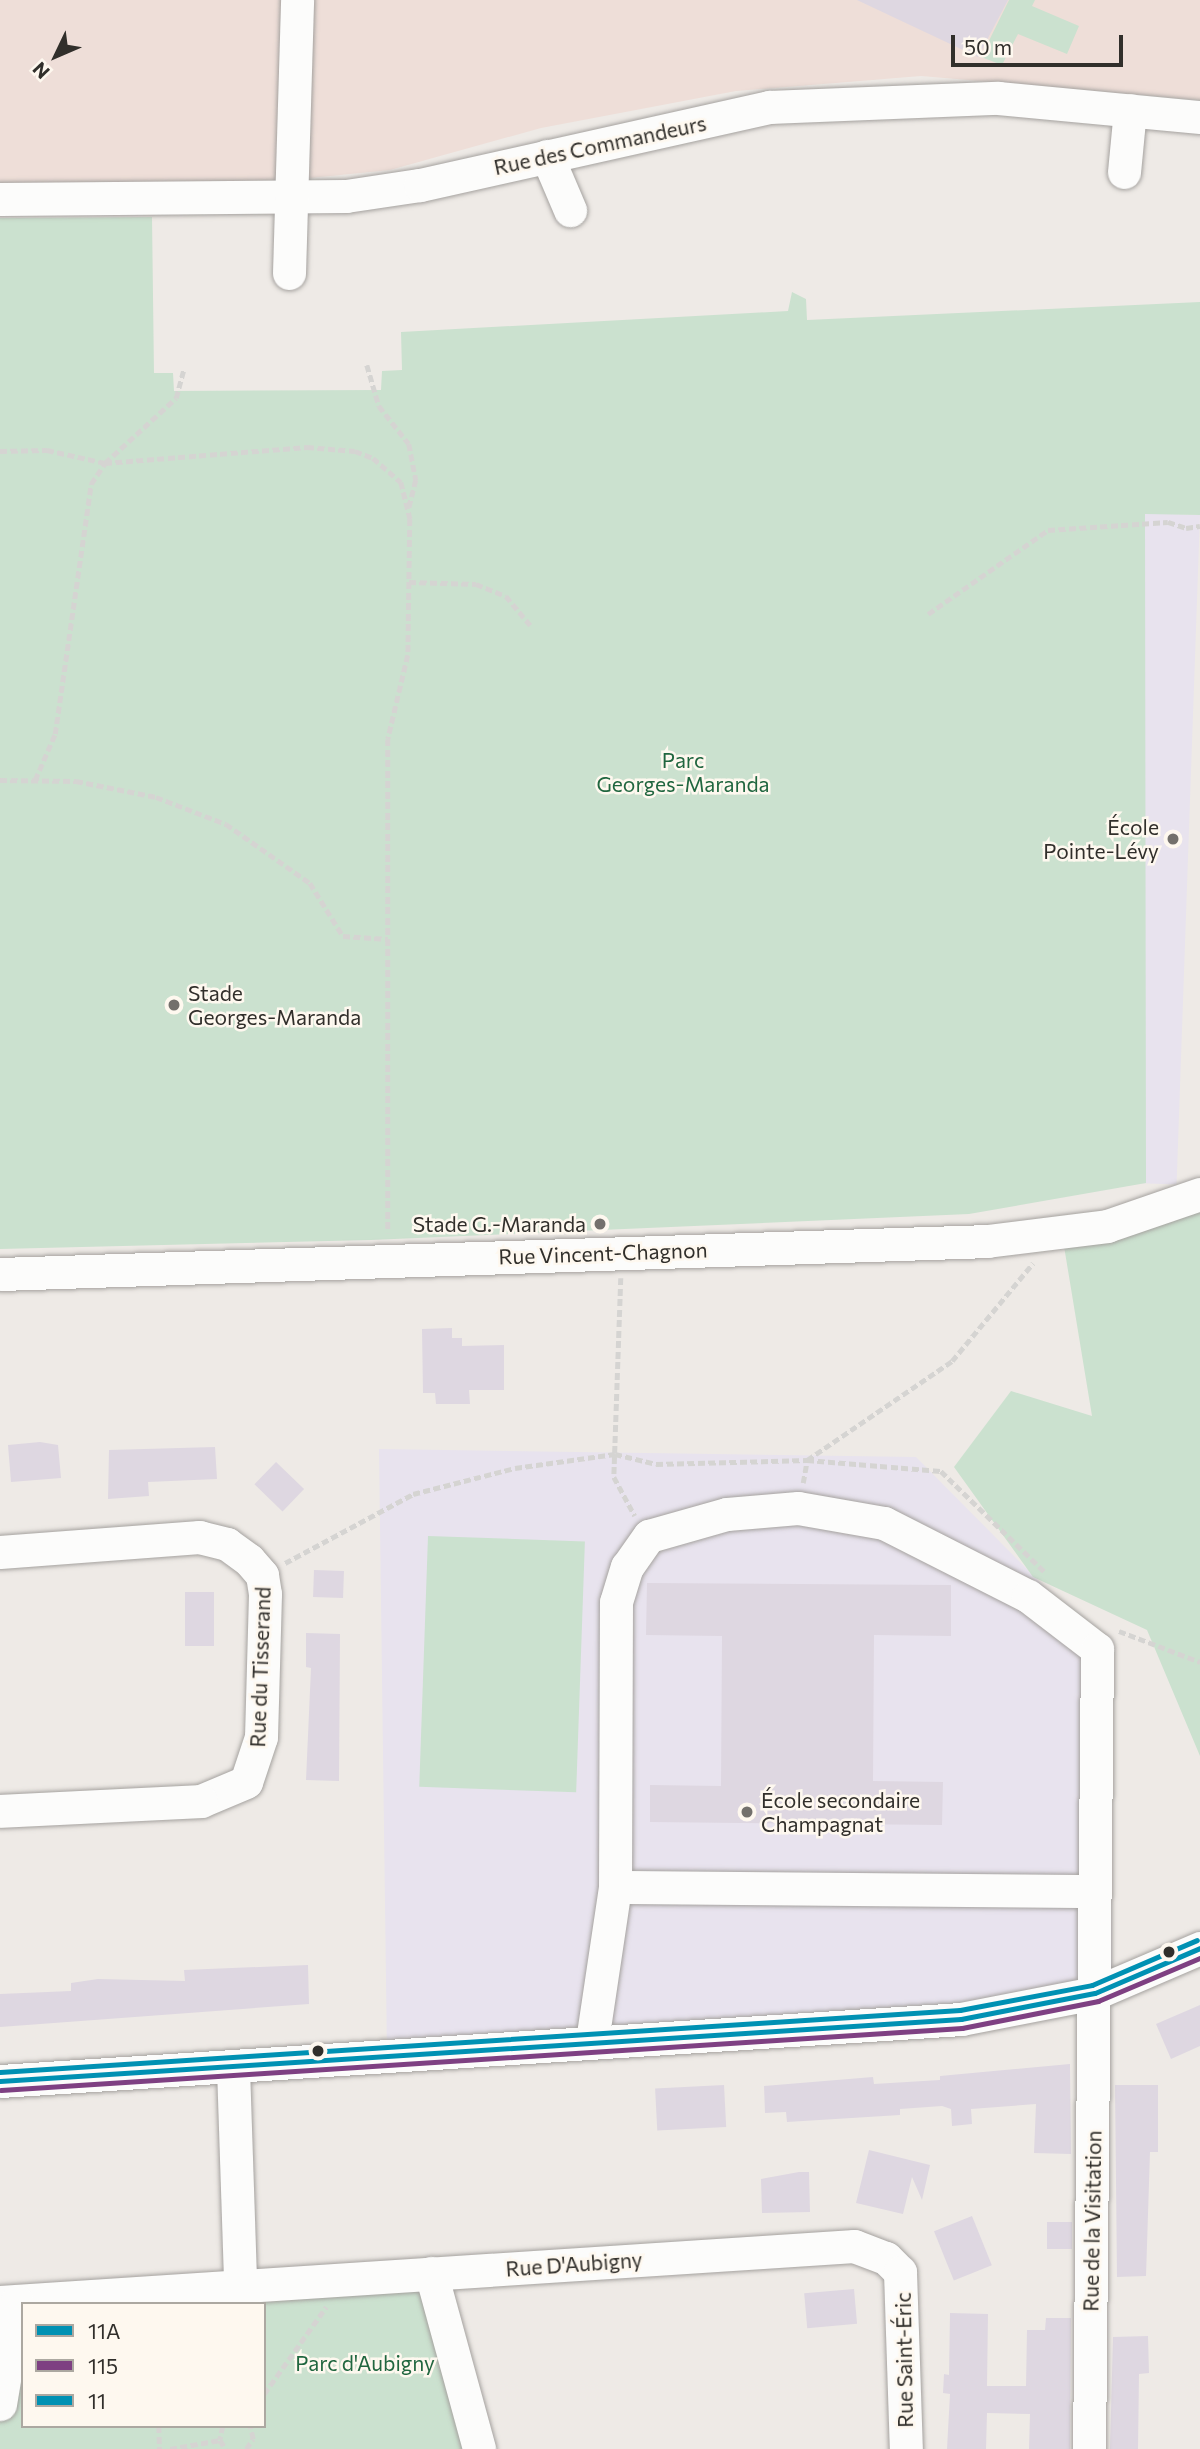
<!DOCTYPE html>
<html>
<head>
<meta charset="utf-8">
<style>
	body { margin:0 }
	#map { position:relative; width:1200px; height:2449px; overflow:hidden; background:#eeeae6; font-family:Commissioner,sans-serif }
	div>[style] { position:absolute }
	.commercial>* { inset:0; background:#eeded8 }
	.education>* { inset:0; background:#e8e3ee; transform-origin:0 0 }
	.green>* { inset:0; background:#cbe1cf; transform-origin:0 0 }
	.building>* { inset:0; background:#ded7e1; transform-origin:0 0 }
	.path>* { height:4.5px; margin-top:-2.25px; transform-origin:0; background:repeating-linear-gradient(90deg,#d5d4d2 0 7px,transparent 0 10.5px) }
	.roads { filter:drop-shadow(0 0 2px #a5a29f) drop-shadow(0 0 2px #a5a29f) }
	.minor>* { height:33px; margin:-16.5px; padding:0 16.5px; transform-origin:16.5px; border-radius:16.5px; background:#fcfcfb }
	.bus-1>* { height:5px; margin:-2.5px; padding:0 2.5px; transform-origin:2.5px; border-radius:2.5px; background:#0091b3 }
	.bus-2>* { height:5px; margin:-2.5px; padding:0 2.5px; transform-origin:2.5px; border-radius:2.5px; background:#7e4082 }
	.bus-3>* { height:5px; margin:-2.5px; padding:0 2.5px; transform-origin:2.5px; border-radius:2.5px; background:#0091b3 }
	.dots>* { width:19px; height:19px; translate:-50% -50%; box-sizing:border-box; border:4px solid #fef8ef; border-radius:50% }
	span { translate:-50% -50%; white-space:nowrap; text-align:center; line-height:1.15; -webkit-text-stroke:5px #fef8ef; paint-order:stroke }
	.street-label { font-size:21px; color:#312f2b }
	.park-label { font-size:21px; color:#20663f }
	.poi-label { font-size:21px; color:#312f2b }
	.right { translate:-100% -50%; text-align:right }
	.left { translate:0 -50%; text-align:left }
	.legend { position:absolute; left:21px; top:2302px; width:245px; height:126px; box-sizing:border-box; background:#fef8ef; border:2px solid #aca8a1; margin:0; padding:9px 12px; list-style:none; font-size:21px; color:#312f2b }
	.legend li { display:flex; align-items:center; gap:14px; height:35px }
	.legend b { width:35px; border:2px solid #aca8a1 }
	.north { position:absolute; left:21px; top:21px; width:70px; height:70px; -webkit-text-stroke:5px #fef8ef; paint-order:stroke; rotate:226deg; font-size:19px; font-weight:700; line-height:28px; text-align:center; color:#312f2b }
	.north::after { content:''; display:block; margin:auto; width:24px; height:32px; background:#312f2b; clip-path:polygon(50% 0,100% 100%,50% 72%,0 100%) }
	.scale { position:absolute; left:951px; top:35px; width:172px; height:32px; box-sizing:border-box; border:4px solid #312f2b; border-top:0; padding-left:9px; font-size:21px; line-height:24px; white-space:nowrap; color:#312f2b; -webkit-text-stroke:5px #fef8ef; paint-order:stroke }
</style>
</head>
<body>
<div id="map">
	<div class="commercial">
		<div style="clip-path:polygon(0 0,1200px 0,1200px 100px,921px 76px,736px 91px,541px 128px,390px 170px,291px 180px,0 187px)"></div>
	</div>
	<div class="education">
		<div style="left:1145px;top:513px;width:55px;height:670px;rotate:2deg"></div>
		<div style="clip-path:polygon(379px 1449px,916px 1457px,1109px 1652px,1112px 1972px,892px 2023px,387px 2054px)"></div>
	</div>
	<div class="green">
		<div style="clip-path:polygon(1009px 0,1035px 0,1032px 6px,1079px 26px,1067px 54px,1018px 34px,1002px 65px,981px 57px)"></div>
		<div style="clip-path:polygon(152px 217px,154px 373px,173px 373px,174px 391px,381px 390px,382px 371px,402px 370px,401px 332px,788px 311px,792px 292px,806px 299px,807px 320px,1200px 302px,1200px 515px,1145px 514px,1146px 1183px,969px 1214px,371px 1240px,0 1249px,0 218px)"></div>
		<div style="clip-path:polygon(1200px 1194px,1200px 1756px,1147px 1630px,1033px 1577px,954px 1467px,1011px 1391px,1092px 1416px,1062px 1234px)"></div>
		<div style="left:428px;top:1536px;width:157px;height:251px;rotate:2deg"></div>
		<div style="clip-path:polygon(evenodd,431px 2273px,479px 2449px,0 2449px,0 2404px,17px 2301px,431px 2273px,23px 2304px,264px 2304px,264px 2426px,23px 2426px,23px 2304px)"></div>
	</div>
	<div class="building">
		<div style="clip-path:polygon(857px 0,1008px 0,978px 57px)"></div>
		<div style="clip-path:polygon(452px 1328px,452px 1338px,462px 1338px,462px 1346px,504px 1345px,504px 1390px,469px 1390px,470px 1404px,436px 1404px,435px 1393px,423px 1393px,422px 1329px)"></div>
		<div style="clip-path:polygon(40px 1442px,58px 1445px,61px 1478px,11px 1482px,8px 1445px)"></div>
		<div style="clip-path:polygon(215px 1447px,217px 1479px,148px 1482px,149px 1496px,108px 1499px,109px 1450px)"></div>
		<div style="left:276px;top:1462px;width:39px;height:31px;rotate:44deg"></div>
		<div style="left:314px;top:1570px;width:30px;height:27px;rotate:2deg"></div>
		<div style="clip-path:polygon(647px 1583px,951px 1585px,951px 1636px,874px 1635px,873px 1781px,943px 1782px,942px 1825px,650px 1822px,650px 1785px,721px 1786px,722px 1636px,646px 1635px)"></div>
		<div style="left:185px;top:1592px;width:29px;height:54px"></div>
		<div style="clip-path:polygon(306px 1633px,340px 1634px,339px 1781px,306px 1780px,311px 1668px,306px 1667px)"></div>
		<div style="clip-path:polygon(308px 1965px,309px 2004px,0 2027px,0 1994px,71px 1991px,71px 1983px,98px 1979px,185px 1981px,184px 1970px)"></div>
		<div style="clip-path:polygon(1200px 2005px,1200px 2046px,1171px 2059px,1156px 2024px)"></div>
		<div style="clip-path:polygon(1070px 2064px,1071px 2154px,1034px 2153px,1036px 2104px,971px 2109px,972px 2124px,952px 2126px,951px 2109px,942px 2106px,900px 2109px,900px 2115px,787px 2122px,786px 2112px,765px 2113px,764px 2086px,873px 2077px,874px 2084px,940px 2080px,940px 2076px)"></div>
		<div style="left:724px;top:2085px;width:42px;height:69px;rotate:87deg"></div>
		<div style="clip-path:polygon(1115px 2085px,1158px 2085px,1158px 2152px,1150px 2152px,1146px 2276px,1117px 2277px)"></div>
		<div style="clip-path:polygon(869px 2150px,930px 2165px,922px 2200px,912px 2177px,903px 2214px,856px 2203px)"></div>
		<div style="clip-path:polygon(799px 2172px,809px 2172px,810px 2212px,762px 2213px,761px 2179px)"></div>
		<div style="left:972px;top:2216px;width:53px;height:41px;rotate:68deg"></div>
		<div style="left:1047px;top:2222px;width:25px;height:27px"></div>
		<div style="left:854px;top:2289px;width:35px;height:50px;rotate:85deg"></div>
		<div style="clip-path:polygon(950px 2313px,988px 2314px,987px 2386px,1026px 2386px,1027px 2330px,1045px 2330px,1046px 2318px,1071px 2318px,1070px 2449px,1029px 2449px,1030px 2414px,987px 2413px,986px 2449px,947px 2449px,950px 2394px,943px 2393px,944px 2374px,949px 2375px)"></div>
		<div style="clip-path:polygon(1148px 2336px,1149px 2373px,1139px 2374px,1138px 2449px,1110px 2449px,1113px 2337px)"></div>
	</div>
	<div class="path">
		<div style="left:367px;top:365px;width:43px;rotate:73.7deg"></div>
		<div style="left:379px;top:406px;width:48px;rotate:51.7deg"></div>
		<div style="left:409px;top:444px;width:37px;rotate:79deg"></div>
		<div style="left:416px;top:480px;width:29px;rotate:104deg"></div>
		<div style="left:0;top:451px;width:47px;rotate:-1.2deg"></div>
		<div style="left:47px;top:450px;width:59px;rotate:12.6deg"></div>
		<div style="left:105px;top:463px;width:96px;rotate:-42.5deg"></div>
		<div style="left:176px;top:398px;width:30px;rotate:-75deg"></div>
		<div style="left:409px;top:582px;width:67px;rotate:1.7deg"></div>
		<div style="left:476px;top:584px;width:32px;rotate:22deg"></div>
		<div style="left:506px;top:596px;width:38px;rotate:50deg"></div>
		<div style="left:928px;top:614px;width:146px;rotate:-35deg"></div>
		<div style="left:1048px;top:530px;width:120px;rotate:-3.8deg"></div>
		<div style="left:1168px;top:522px;width:19px;rotate:18deg"></div>
		<div style="left:1186px;top:528px;width:14px;rotate:-8deg"></div>
		<div style="left:0;top:780px;width:76px;rotate:0.8deg"></div>
		<div style="left:76px;top:781px;width:82px;rotate:11.3deg"></div>
		<div style="left:156px;top:797px;width:75px;rotate:21.1deg"></div>
		<div style="left:226px;top:824px;width:103px;rotate:35.1deg"></div>
		<div style="left:310px;top:883px;width:62px;rotate:58.1deg"></div>
		<div style="left:343px;top:936px;width:45px;rotate:3.8deg"></div>
		<div style="left:35px;top:780px;width:50px;rotate:-66.5deg"></div>
		<div style="left:55px;top:734px;width:253px;rotate:-81.8deg"></div>
		<div style="left:91px;top:484px;width:25px;rotate:-56deg"></div>
		<div style="left:105px;top:463px;width:203px;rotate:-4.5deg"></div>
		<div style="left:307px;top:447px;width:48px;rotate:4.8deg"></div>
		<div style="left:355px;top:451px;width:19px;rotate:21deg"></div>
		<div style="left:373px;top:458px;width:37px;rotate:41deg"></div>
		<div style="left:401px;top:482px;width:38px;rotate:76deg"></div>
		<div style="left:410px;top:519px;width:136px;rotate:90.8deg"></div>
		<div style="left:408px;top:655px;width:86px;rotate:103.4deg"></div>
		<div style="left:388px;top:739px;width:494px;rotate:90deg"></div>
		<div style="left:621px;top:1278px;width:199px;rotate:92deg"></div>
		<div style="left:614px;top:1477px;width:44px;rotate:61.7deg"></div>
		<div style="left:803px;top:1483px;width:23px;rotate:-80deg"></div>
		<div style="left:807px;top:1460px;width:176px;rotate:-34.3deg"></div>
		<div style="left:952px;top:1361px;width:127px;rotate:-50.4deg"></div>
		<div style="left:285px;top:1563px;width:145px;rotate:-28.3deg"></div>
		<div style="left:413px;top:1494px;width:105px;rotate:-14.3deg"></div>
		<div style="left:515px;top:1468px;width:101px;rotate:-8deg"></div>
		<div style="left:615px;top:1454px;width:42px;rotate:13.7deg"></div>
		<div style="left:656px;top:1464px;width:151px;rotate:-1.5deg"></div>
		<div style="left:807px;top:1460px;width:134px;rotate:4.7deg"></div>
		<div style="left:941px;top:1471px;width:145px;rotate:44.2deg"></div>
		<div style="left:1119px;top:1631px;width:87px;rotate:20.9deg"></div>
		<div style="left:264px;top:2394px;width:107px;rotate:-54.5deg"></div>
		<div style="left:159px;top:2426px;width:23px;rotate:88deg"></div>
		<div style="left:223px;top:2426px;width:14px;rotate:102deg"></div>
		<div style="left:220px;top:2440px;width:11px;rotate:56deg"></div>
		<div style="left:170px;top:2449px;width:51px;rotate:-10.2deg"></div>
		<div style="left:246px;top:2449px;width:12px;rotate:-55deg"></div>
		<div style="left:253px;top:2439px;width:13px;rotate:-103deg"></div>
	</div>
	<div class="roads">
		<div class="minor">
			<div style="left:547px;top:156px;width:59px;rotate:66.9deg"></div>
			<div style="left:1124px;top:172px;width:62px;rotate:-84.5deg"></div>
			<div style="left:0;top:199px;width:346px;rotate:-0.5deg"></div>
			<div style="left:346px;top:196px;width:75px;rotate:-8.5deg"></div>
			<div style="left:420px;top:185px;width:358px;rotate:-12.6deg"></div>
			<div style="left:769px;top:107px;width:229px;rotate:-2.3deg"></div>
			<div style="left:998px;top:98px;width:203px;rotate:5.4deg"></div>
			<div style="left:289px;top:273px;width:273px;rotate:-88.3deg"></div>
			<div style="left:0;top:1274px;width:988px;rotate:-1.91deg"></div>
			<div style="left:987px;top:1241px;width:121px;rotate:-7.1deg"></div>
			<div style="left:1107px;top:1226px;width:98px;rotate:-19deg"></div>
			<div style="left:0;top:1552px;width:200px;rotate:-4.3deg"></div>
			<div style="left:199px;top:1537px;width:29px;rotate:14deg"></div>
			<div style="left:227px;top:1544px;width:27px;rotate:36deg"></div>
			<div style="left:249px;top:1560px;width:20px;rotate:49deg"></div>
			<div style="left:262px;top:1575px;width:19px;rotate:81deg"></div>
			<div style="left:265px;top:1594px;width:143px;rotate:91.6deg"></div>
			<div style="left:261px;top:1737px;width:47px;rotate:108.4deg"></div>
			<div style="left:246px;top:1782px;width:49px;rotate:157.1deg"></div>
			<div style="left:201px;top:1801px;width:201px;rotate:177.2deg"></div>
			<div style="left:615px;top:1887px;width:476px;rotate:0.5deg"></div>
			<div style="left:592px;top:2041px;width:156px;rotate:-81.5deg"></div>
			<div style="left:615px;top:1887px;width:285px;rotate:-89.8deg"></div>
			<div style="left:616px;top:1602px;width:37px;rotate:-73deg"></div>
			<div style="left:627px;top:1567px;width:38px;rotate:-55deg"></div>
			<div style="left:649px;top:1536px;width:81px;rotate:-15.8deg"></div>
			<div style="left:727px;top:1514px;width:71px;rotate:-4.8deg"></div>
			<div style="left:798px;top:1508px;width:87px;rotate:9.9deg"></div>
			<div style="left:884px;top:1523px;width:161px;rotate:26.9deg"></div>
			<div style="left:1028px;top:1596px;width:87px;rotate:37.5deg"></div>
			<div style="left:1097px;top:1649px;width:800px;rotate:90.57deg"></div>
			<div style="left:233px;top:2068px;width:215px;rotate:88.1deg"></div>
			<div style="left:0;top:2081px;width:963px;rotate:-3.69deg"></div>
			<div style="left:961px;top:2019px;width:136px;rotate:-11deg"></div>
			<div style="left:1095px;top:1993px;width:114px;rotate:-23.2deg"></div>
			<div style="left:431px;top:2273px;width:182px;rotate:74.7deg"></div>
			<div style="left:0;top:2302px;width:856px;rotate:-3.75deg"></div>
			<div style="left:854px;top:2246px;width:34px;rotate:21deg"></div>
			<div style="left:886px;top:2258px;width:20px;rotate:45deg"></div>
			<div style="left:900px;top:2272px;width:177px;rotate:88.1deg"></div>
			<div style="left:0;top:2404px;width:104px;rotate:-80.6deg"></div>
		</div>
	</div>
	<div class="bus-1">
		<div style="left:0;top:2081px;width:963px;rotate:-3.69deg"></div>
		<div style="left:961px;top:2019px;width:136px;rotate:-11deg"></div>
		<div style="left:1095px;top:1993px;width:114px;rotate:-23.2deg"></div>
	</div>
	<div class="bus-2">
		<div style="left:1px;top:2090px;width:963px;rotate:-3.69deg"></div>
		<div style="left:962px;top:2028px;width:139px;rotate:-11.2deg"></div>
		<div style="left:1098px;top:2001px;width:111px;rotate:-22.9deg"></div>
	</div>
	<div class="bus-3">
		<div style="left:0;top:2072px;width:962px;rotate:-3.7deg"></div>
		<div style="left:960px;top:2010px;width:134px;rotate:-10.7deg"></div>
		<div style="left:1092px;top:1985px;width:114px;rotate:-23.2deg"></div>
	</div>
	<div class="dots">
		<div style="left:1173px;top:839px;background:#73706c"></div>
		<div style="left:174px;top:1005px;background:#73706c"></div>
		<div style="left:600px;top:1224px;background:#73706c"></div>
		<div style="left:747px;top:1812px;background:#73706c"></div>
		<div style="left:1169px;top:1952px;background:#312f2b"></div>
		<div style="left:318px;top:2051px;background:#312f2b"></div>
	</div>
	<div class="street-label">
		<span style="left:600px;top:145px;rotate:-12deg">Rue des Commandeurs</span>
		<span style="left:603px;top:1253px;rotate:-2deg">Rue Vincent-Chagnon</span>
		<span style="left:260px;top:1667px;rotate:-88deg">Rue du Tisserand</span>
		<span style="left:1092px;top:2221px;rotate:-89deg">Rue de la Visitation</span>
		<span style="left:574px;top:2264px;rotate:-4deg">Rue D'Aubigny</span>
		<span style="left:904px;top:2360px;rotate:-91deg">Rue Saint-Éric</span>
	</div>
	<div class="park-label">
		<span style="left:683px;top:772px">Parc<br>Georges-Maranda</span>
		<span style="left:365px;top:2363px">Parc d'Aubigny</span>
	</div>
	<div class="poi-label">
		<span class="right" style="left:1159px;top:839px">École<br>Pointe-Lévy</span>
		<span class="left" style="left:188px;top:1005px">Stade<br>Georges-Maranda</span>
		<span class="right" style="left:586px;top:1224px">Stade G.-Maranda</span>
		<span class="left" style="left:761px;top:1812px">École secondaire<br>Champagnat</span>
	</div>
	<ul class="legend">
	<li><b style="height:9px;background:#0091b3"></b>11A</li>
	<li><b style="height:9px;background:#7e4082"></b>115</li>
	<li><b style="height:9px;background:#0091b3"></b>11</li>
	</ul>
	<div class="north">N</div>
	<div class="scale">50 m</div>
</div>
</body>
</html>
